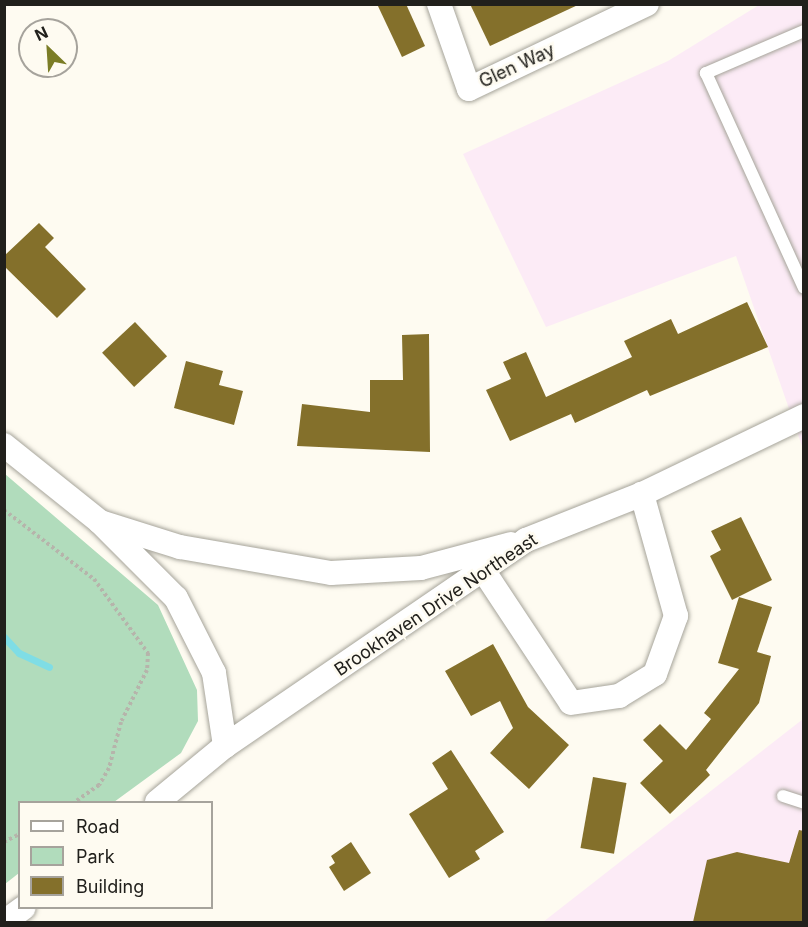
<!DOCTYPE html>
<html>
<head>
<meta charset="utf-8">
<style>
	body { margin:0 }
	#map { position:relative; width:808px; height:927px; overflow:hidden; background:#fefbf1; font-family:Inter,sans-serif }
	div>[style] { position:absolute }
	.commercial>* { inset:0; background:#fcebf6 }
	.green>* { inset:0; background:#b1dcbc }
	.stream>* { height:7px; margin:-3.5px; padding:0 3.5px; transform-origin:3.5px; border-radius:3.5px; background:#7fdde5 }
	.building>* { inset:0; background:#84702b; transform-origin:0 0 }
	.path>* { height:4px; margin-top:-2px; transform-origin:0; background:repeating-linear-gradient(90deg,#b6b4ab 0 3px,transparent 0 6px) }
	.roads { filter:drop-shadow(0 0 2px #a6a49a) drop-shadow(0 0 2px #a6a49a) }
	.lane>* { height:12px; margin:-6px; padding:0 6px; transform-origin:6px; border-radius:6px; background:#fff }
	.street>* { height:24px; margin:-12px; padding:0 12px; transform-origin:12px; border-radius:12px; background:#fff }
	span { translate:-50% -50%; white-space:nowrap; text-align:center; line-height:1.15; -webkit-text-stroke:5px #fefbf1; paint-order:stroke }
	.street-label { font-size:18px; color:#21201c }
	.frame { position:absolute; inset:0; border:6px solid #21201c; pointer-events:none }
	.legend { position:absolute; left:18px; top:801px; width:195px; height:108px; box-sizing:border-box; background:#fefbf1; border:2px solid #a6a39c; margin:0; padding:8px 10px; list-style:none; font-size:18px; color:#21201c }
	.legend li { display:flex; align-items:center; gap:12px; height:30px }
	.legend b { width:30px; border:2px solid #a6a39c }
	.north { position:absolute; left:18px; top:18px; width:60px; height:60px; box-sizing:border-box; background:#fefbf1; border:2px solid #a6a39c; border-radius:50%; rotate:335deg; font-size:16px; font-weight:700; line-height:24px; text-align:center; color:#21201c }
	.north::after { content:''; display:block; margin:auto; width:21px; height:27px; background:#7b7d26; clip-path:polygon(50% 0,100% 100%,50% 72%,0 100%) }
</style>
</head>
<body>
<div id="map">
	<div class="commercial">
		<div style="clip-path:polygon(759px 5px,803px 5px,803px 449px,736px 256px,546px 327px,463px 154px,668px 61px)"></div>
		<div style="clip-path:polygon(803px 719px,803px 922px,543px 922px)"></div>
	</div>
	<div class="green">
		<div style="clip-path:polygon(5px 474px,158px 605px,197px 690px,198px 721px,181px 753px,114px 802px,20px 802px,19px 873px,5px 884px)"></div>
	</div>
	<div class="stream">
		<div style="left:4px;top:637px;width:22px;rotate:47deg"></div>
		<div style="left:19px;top:653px;width:33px;rotate:25deg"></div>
	</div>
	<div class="building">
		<div style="clip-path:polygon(377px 4px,406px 4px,425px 46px,402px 57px)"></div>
		<div style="clip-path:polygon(470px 4px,580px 4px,490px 46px)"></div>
		<div style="clip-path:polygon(39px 223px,54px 238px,45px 247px,86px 289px,57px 318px,4px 266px,4px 256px)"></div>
		<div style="clip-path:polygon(747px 302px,768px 347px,650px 396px,647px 390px,575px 423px,571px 414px,510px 441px,486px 390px,511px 379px,503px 362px,526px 352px,546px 397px,632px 357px,624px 341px,671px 319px,678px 334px)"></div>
		<div style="left:135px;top:322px;width:47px;height:45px;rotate:47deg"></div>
		<div style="clip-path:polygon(429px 334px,430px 452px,297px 446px,302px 404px,370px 412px,370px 380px,403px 380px,402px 335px)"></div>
		<div style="clip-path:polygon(186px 361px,223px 371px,219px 385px,243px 391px,234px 425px,174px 408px)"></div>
		<div style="clip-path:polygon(741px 517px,772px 580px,732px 600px,710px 556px,721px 550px,711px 531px)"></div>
		<div style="clip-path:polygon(739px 597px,772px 607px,757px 652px,771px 656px,759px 703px,706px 770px,710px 775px,670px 814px,640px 783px,663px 761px,643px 740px,660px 724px,686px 750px,711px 719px,704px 713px,739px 669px,718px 663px)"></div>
		<div style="clip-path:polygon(493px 644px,528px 707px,569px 745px,529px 789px,490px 753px,513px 728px,500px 701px,471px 716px,445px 671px)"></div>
		<div style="clip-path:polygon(451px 750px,504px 832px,475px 851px,480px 859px,449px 878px,409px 814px,448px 789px,432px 763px)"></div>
		<div style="left:593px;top:777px;width:34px;height:72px;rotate:10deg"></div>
		<div style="clip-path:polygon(799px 830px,804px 831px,804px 922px,693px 922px,707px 860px,737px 852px,789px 863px)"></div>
		<div style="clip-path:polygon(351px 842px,371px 873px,344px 891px,329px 867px,335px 863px,331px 856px)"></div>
	</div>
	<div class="path">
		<div style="left:4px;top:510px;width:113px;rotate:37.5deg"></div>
		<div style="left:94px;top:579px;width:92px;rotate:53.9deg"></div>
		<div style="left:148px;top:653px;width:17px;rotate:93deg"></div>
		<div style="left:147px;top:670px;width:58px;rotate:116.6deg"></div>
		<div style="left:121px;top:722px;width:48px;rotate:104.6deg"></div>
		<div style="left:109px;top:768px;width:20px;rotate:120deg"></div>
		<div style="left:99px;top:785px;width:29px;rotate:145deg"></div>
		<div style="left:4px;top:842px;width:18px;rotate:-27deg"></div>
	</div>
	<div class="roads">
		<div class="lane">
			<div style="left:804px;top:31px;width:107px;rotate:156.8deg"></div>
			<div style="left:706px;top:73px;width:236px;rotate:65.5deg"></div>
			<div style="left:783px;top:796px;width:22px;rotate:18deg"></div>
		</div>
		<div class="street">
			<div style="left:439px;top:4px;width:90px;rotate:70.6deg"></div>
			<div style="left:469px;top:89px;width:197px;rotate:-25.5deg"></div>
			<div style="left:4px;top:445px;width:123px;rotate:38.7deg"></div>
			<div style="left:100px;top:522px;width:107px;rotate:45deg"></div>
			<div style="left:176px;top:598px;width:84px;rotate:63.1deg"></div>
			<div style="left:214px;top:673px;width:74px;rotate:81.4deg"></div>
			<div style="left:100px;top:522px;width:84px;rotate:17.4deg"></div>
			<div style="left:180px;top:547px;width:153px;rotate:9.8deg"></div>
			<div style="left:331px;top:573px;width:90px;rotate:-3.2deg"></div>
			<div style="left:421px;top:568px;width:93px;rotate:-14.9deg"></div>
			<div style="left:483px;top:570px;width:159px;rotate:56.5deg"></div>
			<div style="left:571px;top:703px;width:49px;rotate:-8.3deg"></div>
			<div style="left:619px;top:696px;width:42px;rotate:-31.4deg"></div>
			<div style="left:655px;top:674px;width:62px;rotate:-70.1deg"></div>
			<div style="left:676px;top:616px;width:127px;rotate:-105.6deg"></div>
			<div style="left:157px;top:802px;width:88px;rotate:-39.5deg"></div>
			<div style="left:225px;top:746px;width:365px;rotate:-34.4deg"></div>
			<div style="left:526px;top:540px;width:125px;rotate:-21.6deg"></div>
			<div style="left:642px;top:494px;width:180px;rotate:-25.7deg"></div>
			<div style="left:4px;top:922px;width:24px;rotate:-36deg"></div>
		</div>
	</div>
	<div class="street-label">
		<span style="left:517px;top:66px;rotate:-25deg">Glen Way</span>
		<span style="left:436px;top:605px;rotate:-34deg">Brookhaven Drive Northeast</span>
	</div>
	<div class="frame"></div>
	<ul class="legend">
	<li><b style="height:8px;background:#fff"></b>Road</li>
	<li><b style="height:16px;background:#b1dcbc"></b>Park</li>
	<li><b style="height:16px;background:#84702b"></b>Building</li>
	</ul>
	<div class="north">N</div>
</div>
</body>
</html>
